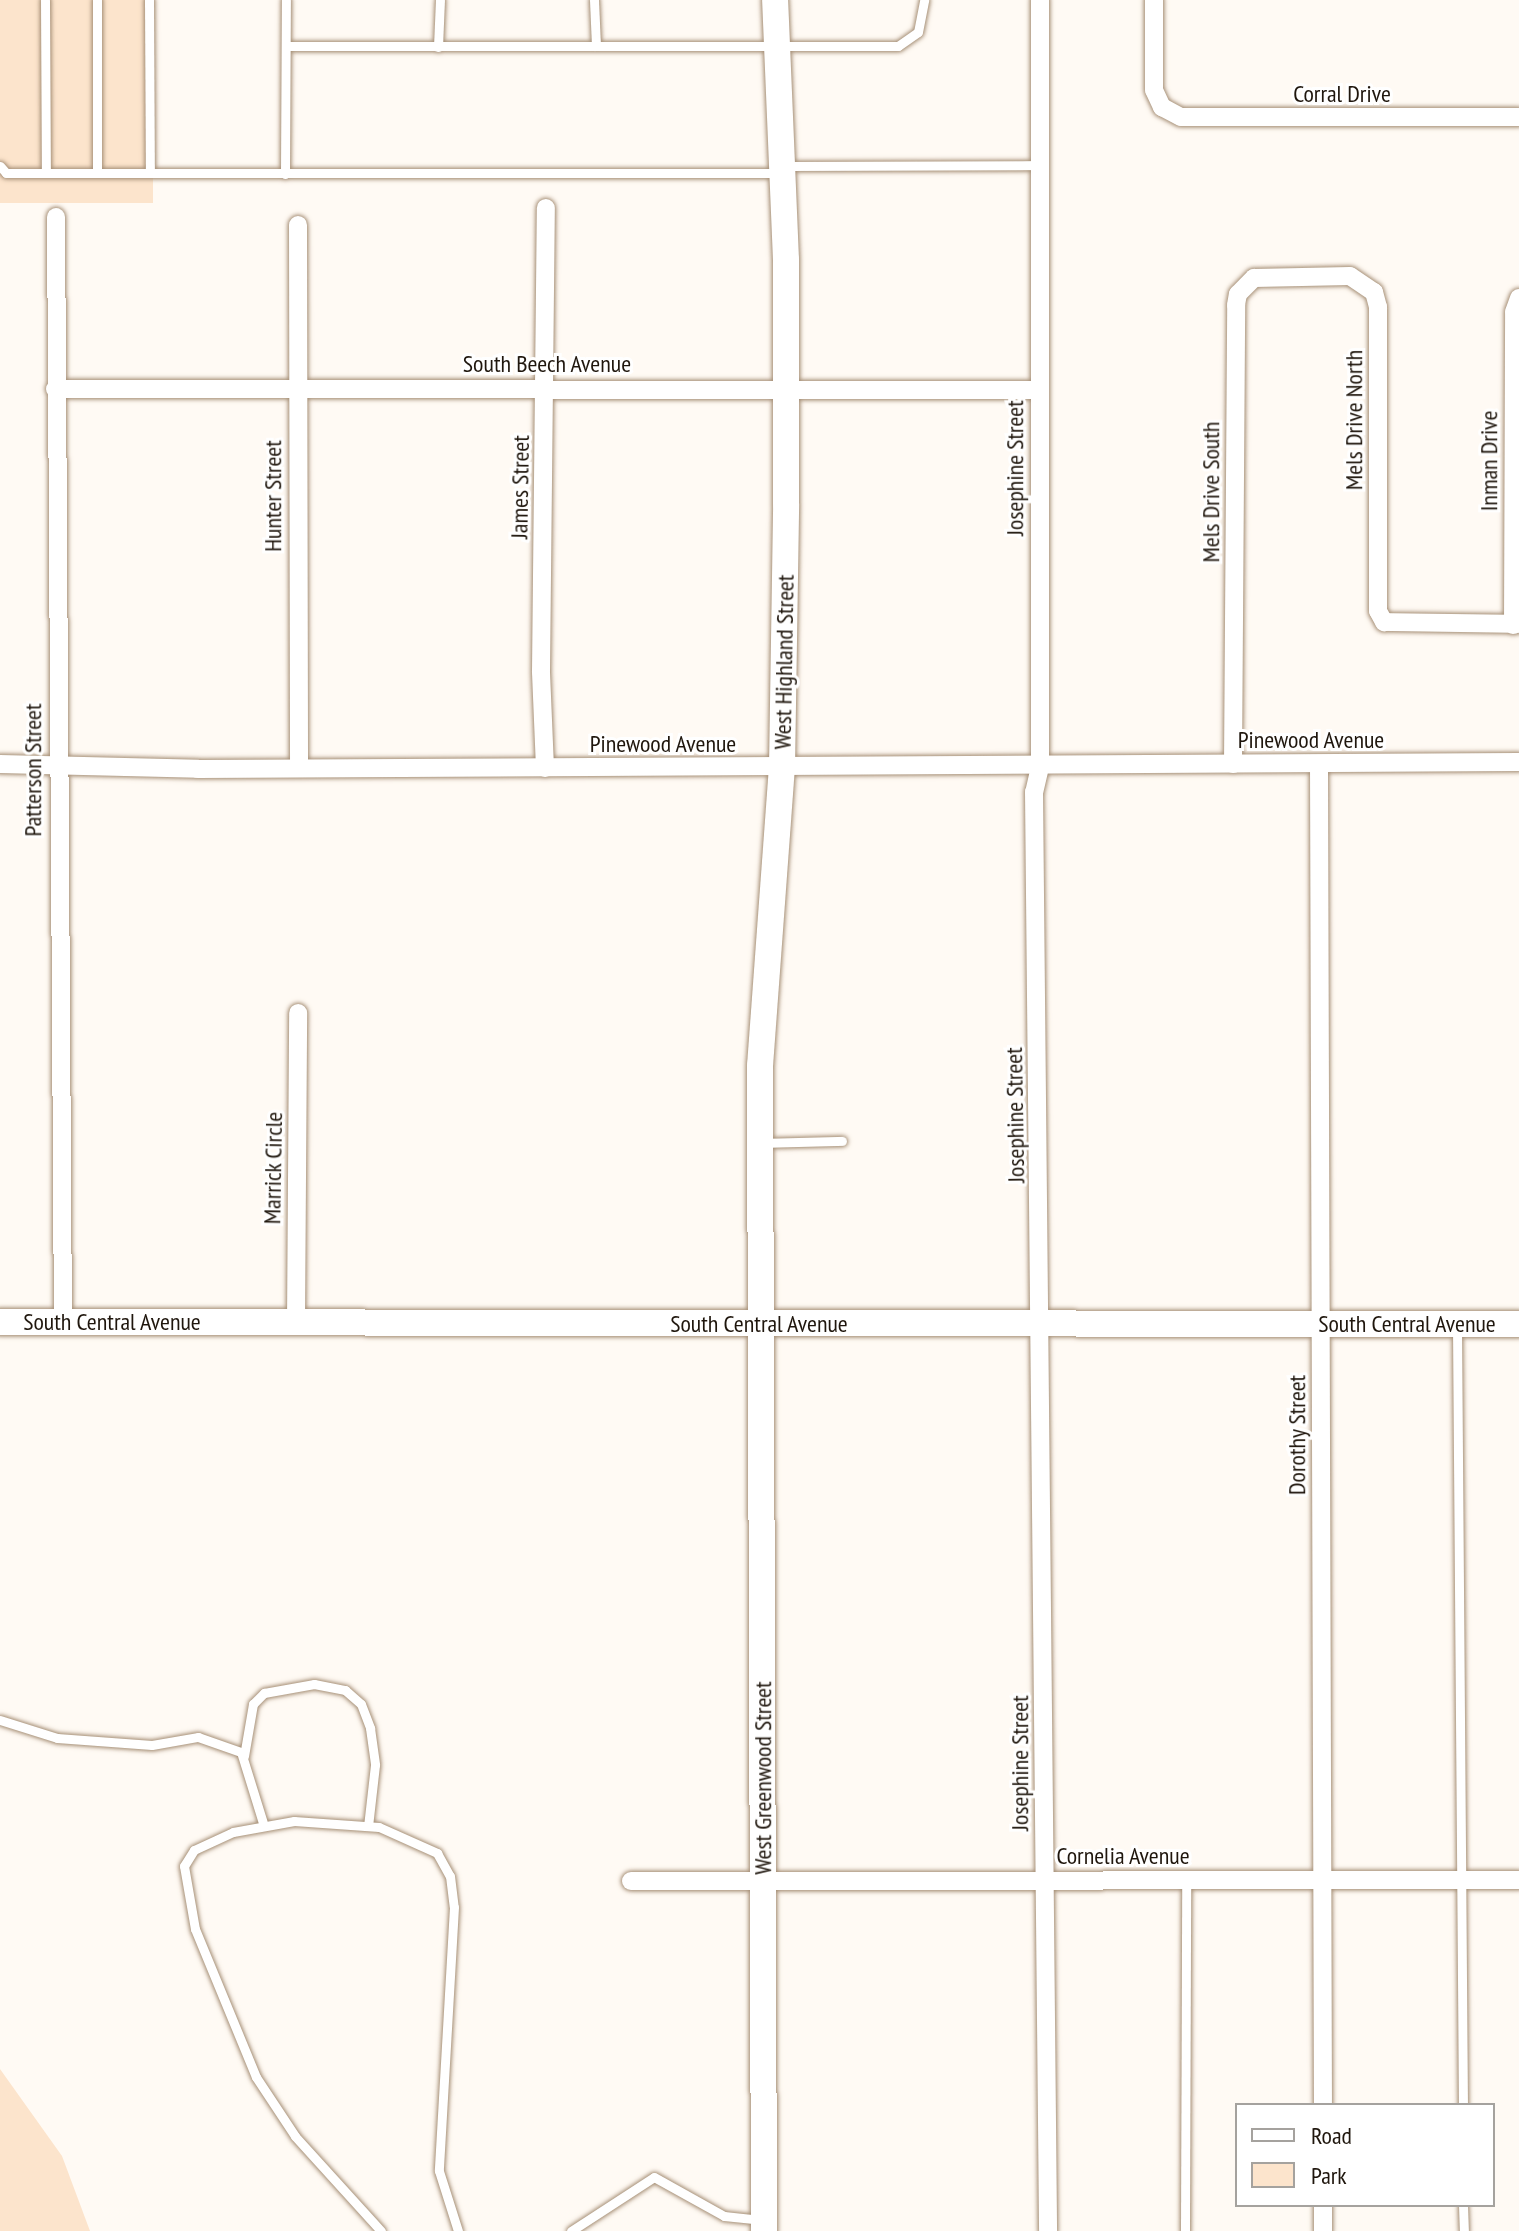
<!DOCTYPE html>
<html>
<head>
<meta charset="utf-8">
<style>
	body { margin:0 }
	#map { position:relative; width:1519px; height:2231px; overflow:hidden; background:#fffaf4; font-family:"PT Sans Narrow",sans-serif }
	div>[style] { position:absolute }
	.green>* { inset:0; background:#fce4cc; transform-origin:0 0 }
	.roads { filter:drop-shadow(0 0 2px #a79077) drop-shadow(0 0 2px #a79077) }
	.lane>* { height:9px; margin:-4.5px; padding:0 4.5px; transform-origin:4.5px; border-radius:4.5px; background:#fff }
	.street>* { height:18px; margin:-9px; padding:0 9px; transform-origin:9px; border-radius:9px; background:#fff }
	.secondary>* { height:26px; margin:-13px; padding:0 13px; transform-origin:13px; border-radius:13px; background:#fff }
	span { translate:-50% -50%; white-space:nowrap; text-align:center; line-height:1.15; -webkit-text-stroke:6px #fff; paint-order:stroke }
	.street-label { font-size:24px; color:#1f160d }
	.legend { position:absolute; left:1235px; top:2103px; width:260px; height:104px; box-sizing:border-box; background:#fff; border:2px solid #a5a29e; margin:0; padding:10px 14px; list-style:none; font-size:24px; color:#1f160d }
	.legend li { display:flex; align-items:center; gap:16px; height:40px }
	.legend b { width:40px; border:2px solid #a5a29e }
</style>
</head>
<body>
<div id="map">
	<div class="green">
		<div style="left:0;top:0;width:153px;height:203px"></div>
		<div style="clip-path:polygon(0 2069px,62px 2156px,90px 2231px,0 2231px)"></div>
	</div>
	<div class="roads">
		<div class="lane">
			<div style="left:45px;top:0;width:173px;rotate:89.7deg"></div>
			<div style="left:149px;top:0;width:172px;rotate:89.7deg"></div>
			<div style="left:594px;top:0;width:46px;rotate:87.5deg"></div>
			<div style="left:286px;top:46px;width:612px"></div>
			<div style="left:898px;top:46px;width:24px;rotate:-35deg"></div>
			<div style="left:918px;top:32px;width:33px;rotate:-79deg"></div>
			<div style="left:438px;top:47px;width:47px;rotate:-87.6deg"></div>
			<div style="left:0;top:166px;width:9px;rotate:49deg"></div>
			<div style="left:6px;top:173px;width:774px"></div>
			<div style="left:786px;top:166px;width:254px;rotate:-0.2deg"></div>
			<div style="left:97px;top:172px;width:172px;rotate:-90deg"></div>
			<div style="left:285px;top:174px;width:174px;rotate:-89.7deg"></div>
			<div style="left:764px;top:1143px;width:78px;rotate:-1.5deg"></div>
			<div style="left:1457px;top:1327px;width:778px;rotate:89.56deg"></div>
			<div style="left:0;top:1720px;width:60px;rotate:17.5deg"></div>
			<div style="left:57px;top:1738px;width:95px;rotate:4.2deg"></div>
			<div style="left:152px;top:1745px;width:47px;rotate:-9.9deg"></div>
			<div style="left:198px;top:1737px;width:46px;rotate:19.2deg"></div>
			<div style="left:241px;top:1752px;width:74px;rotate:72.8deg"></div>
			<div style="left:244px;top:1756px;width:53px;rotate:-80.2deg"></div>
			<div style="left:253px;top:1704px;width:16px;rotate:-45deg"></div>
			<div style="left:264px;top:1693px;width:51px;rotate:-10.2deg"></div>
			<div style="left:314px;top:1684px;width:32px;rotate:11deg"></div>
			<div style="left:345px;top:1690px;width:21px;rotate:41deg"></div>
			<div style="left:361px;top:1704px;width:26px;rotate:69deg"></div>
			<div style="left:370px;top:1728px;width:37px;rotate:82deg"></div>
			<div style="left:375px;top:1765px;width:61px;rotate:96.5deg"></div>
			<div style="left:1463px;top:2205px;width:26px;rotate:88deg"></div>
			<div style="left:381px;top:2231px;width:128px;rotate:-132.2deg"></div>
			<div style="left:295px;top:2136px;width:71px;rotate:-123.5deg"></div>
			<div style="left:256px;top:2077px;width:160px;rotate:-112.4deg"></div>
			<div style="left:195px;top:1929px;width:64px;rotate:-99.9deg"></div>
			<div style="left:184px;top:1866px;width:19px;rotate:-58deg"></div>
			<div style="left:194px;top:1850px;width:43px;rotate:-24.8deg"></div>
			<div style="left:233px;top:1832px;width:62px;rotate:-10.2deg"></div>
			<div style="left:294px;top:1821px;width:85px;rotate:4deg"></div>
			<div style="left:379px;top:1827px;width:64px;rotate:24.1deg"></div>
			<div style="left:437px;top:1853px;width:26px;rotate:61deg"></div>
			<div style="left:450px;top:1876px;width:31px;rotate:83deg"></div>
			<div style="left:454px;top:1907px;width:264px;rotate:93.3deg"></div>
			<div style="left:439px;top:2171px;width:63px;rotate:72.4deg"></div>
			<div style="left:571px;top:2231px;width:99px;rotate:-33deg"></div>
			<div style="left:654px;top:2177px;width:80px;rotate:29.1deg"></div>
			<div style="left:724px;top:2216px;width:37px;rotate:6deg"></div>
			<div style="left:1185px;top:2231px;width:351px;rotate:-89.8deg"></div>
		</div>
		<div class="street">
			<div style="left:1040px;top:0;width:767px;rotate:90deg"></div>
			<div style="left:1040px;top:767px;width:26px;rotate:103deg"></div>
			<div style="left:1034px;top:792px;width:1439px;rotate:89.44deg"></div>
			<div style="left:1154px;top:0;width:90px;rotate:90deg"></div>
			<div style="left:1154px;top:90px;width:19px;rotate:65deg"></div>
			<div style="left:1162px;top:107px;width:21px;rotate:28deg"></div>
			<div style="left:1181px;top:117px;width:338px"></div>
			<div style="left:56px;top:217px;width:1105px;rotate:89.64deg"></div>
			<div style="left:298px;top:225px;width:543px;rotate:89.89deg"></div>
			<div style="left:55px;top:389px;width:984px;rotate:0.06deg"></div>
			<div style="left:1513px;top:625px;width:313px;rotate:-89.8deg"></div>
			<div style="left:1514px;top:312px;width:15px;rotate:-70deg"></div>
			<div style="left:0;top:764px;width:198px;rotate:1.4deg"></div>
			<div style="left:198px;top:769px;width:1321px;rotate:-0.3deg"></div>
			<div style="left:1233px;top:764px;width:459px;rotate:-89.6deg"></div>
			<div style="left:1236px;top:305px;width:11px;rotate:-80deg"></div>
			<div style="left:1238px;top:294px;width:23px;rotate:-45deg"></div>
			<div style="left:1254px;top:278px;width:96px;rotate:-1.2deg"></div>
			<div style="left:1350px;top:276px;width:29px;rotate:34deg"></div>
			<div style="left:1374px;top:292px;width:16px;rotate:75deg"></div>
			<div style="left:1378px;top:307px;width:304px;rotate:90deg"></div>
			<div style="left:1378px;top:611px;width:13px;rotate:61deg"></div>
			<div style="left:1384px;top:622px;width:135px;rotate:0.8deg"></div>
			<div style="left:1319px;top:765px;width:1340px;rotate:89.83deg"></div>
			<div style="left:545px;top:768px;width:97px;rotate:-92.4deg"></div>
			<div style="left:541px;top:671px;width:463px;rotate:-89.4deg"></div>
			<div style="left:296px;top:1322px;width:309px;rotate:-89.6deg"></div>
			<div style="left:631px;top:1881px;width:888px;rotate:-0.06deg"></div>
			<div style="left:1323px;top:2205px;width:26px;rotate:90deg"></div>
		</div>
		<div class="secondary">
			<div style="left:0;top:1322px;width:1519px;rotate:0.08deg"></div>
			<div style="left:764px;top:2231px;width:1165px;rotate:-90.2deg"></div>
			<div style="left:760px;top:1066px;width:299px;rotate:-85.8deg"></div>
			<div style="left:782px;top:768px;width:264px;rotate:-89.1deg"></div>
			<div style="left:786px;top:504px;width:244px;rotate:-90deg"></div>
			<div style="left:786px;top:260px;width:260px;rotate:-92.4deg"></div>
		</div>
	</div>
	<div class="street-label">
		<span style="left:1342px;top:94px">Corral Drive</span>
		<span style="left:547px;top:364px">South Beech Avenue</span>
		<span style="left:1354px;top:420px;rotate:-90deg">Mels Drive North</span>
		<span style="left:1489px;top:461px;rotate:-90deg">Inman Drive</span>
		<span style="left:1015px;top:468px;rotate:-90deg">Josephine Street</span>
		<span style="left:520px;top:487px;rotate:-89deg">James Street</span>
		<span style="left:1211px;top:492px;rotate:-90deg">Mels Drive South</span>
		<span style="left:273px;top:496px;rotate:-90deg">Hunter Street</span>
		<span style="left:784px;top:662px;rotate:-89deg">West Highland Street</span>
		<span style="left:1311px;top:740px">Pinewood Avenue</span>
		<span style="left:663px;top:744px">Pinewood Avenue</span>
		<span style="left:33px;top:770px;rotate:-90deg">Patterson Street</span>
		<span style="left:1015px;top:1115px;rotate:-91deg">Josephine Street</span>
		<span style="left:273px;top:1168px;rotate:-89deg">Marrick Circle</span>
		<span style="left:112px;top:1322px">South Central Avenue</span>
		<span style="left:759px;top:1324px">South Central Avenue</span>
		<span style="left:1407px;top:1324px">South Central Avenue</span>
		<span style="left:1297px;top:1435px;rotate:-90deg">Dorothy Street</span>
		<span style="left:1020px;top:1763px;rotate:-90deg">Josephine Street</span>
		<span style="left:763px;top:1778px;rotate:-90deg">West Greenwood Street</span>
		<span style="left:1123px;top:1856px">Cornelia Avenue</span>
	</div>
	<ul class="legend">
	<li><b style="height:10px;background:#fff"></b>Road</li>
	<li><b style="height:22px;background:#fce4cc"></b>Park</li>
	</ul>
</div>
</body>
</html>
